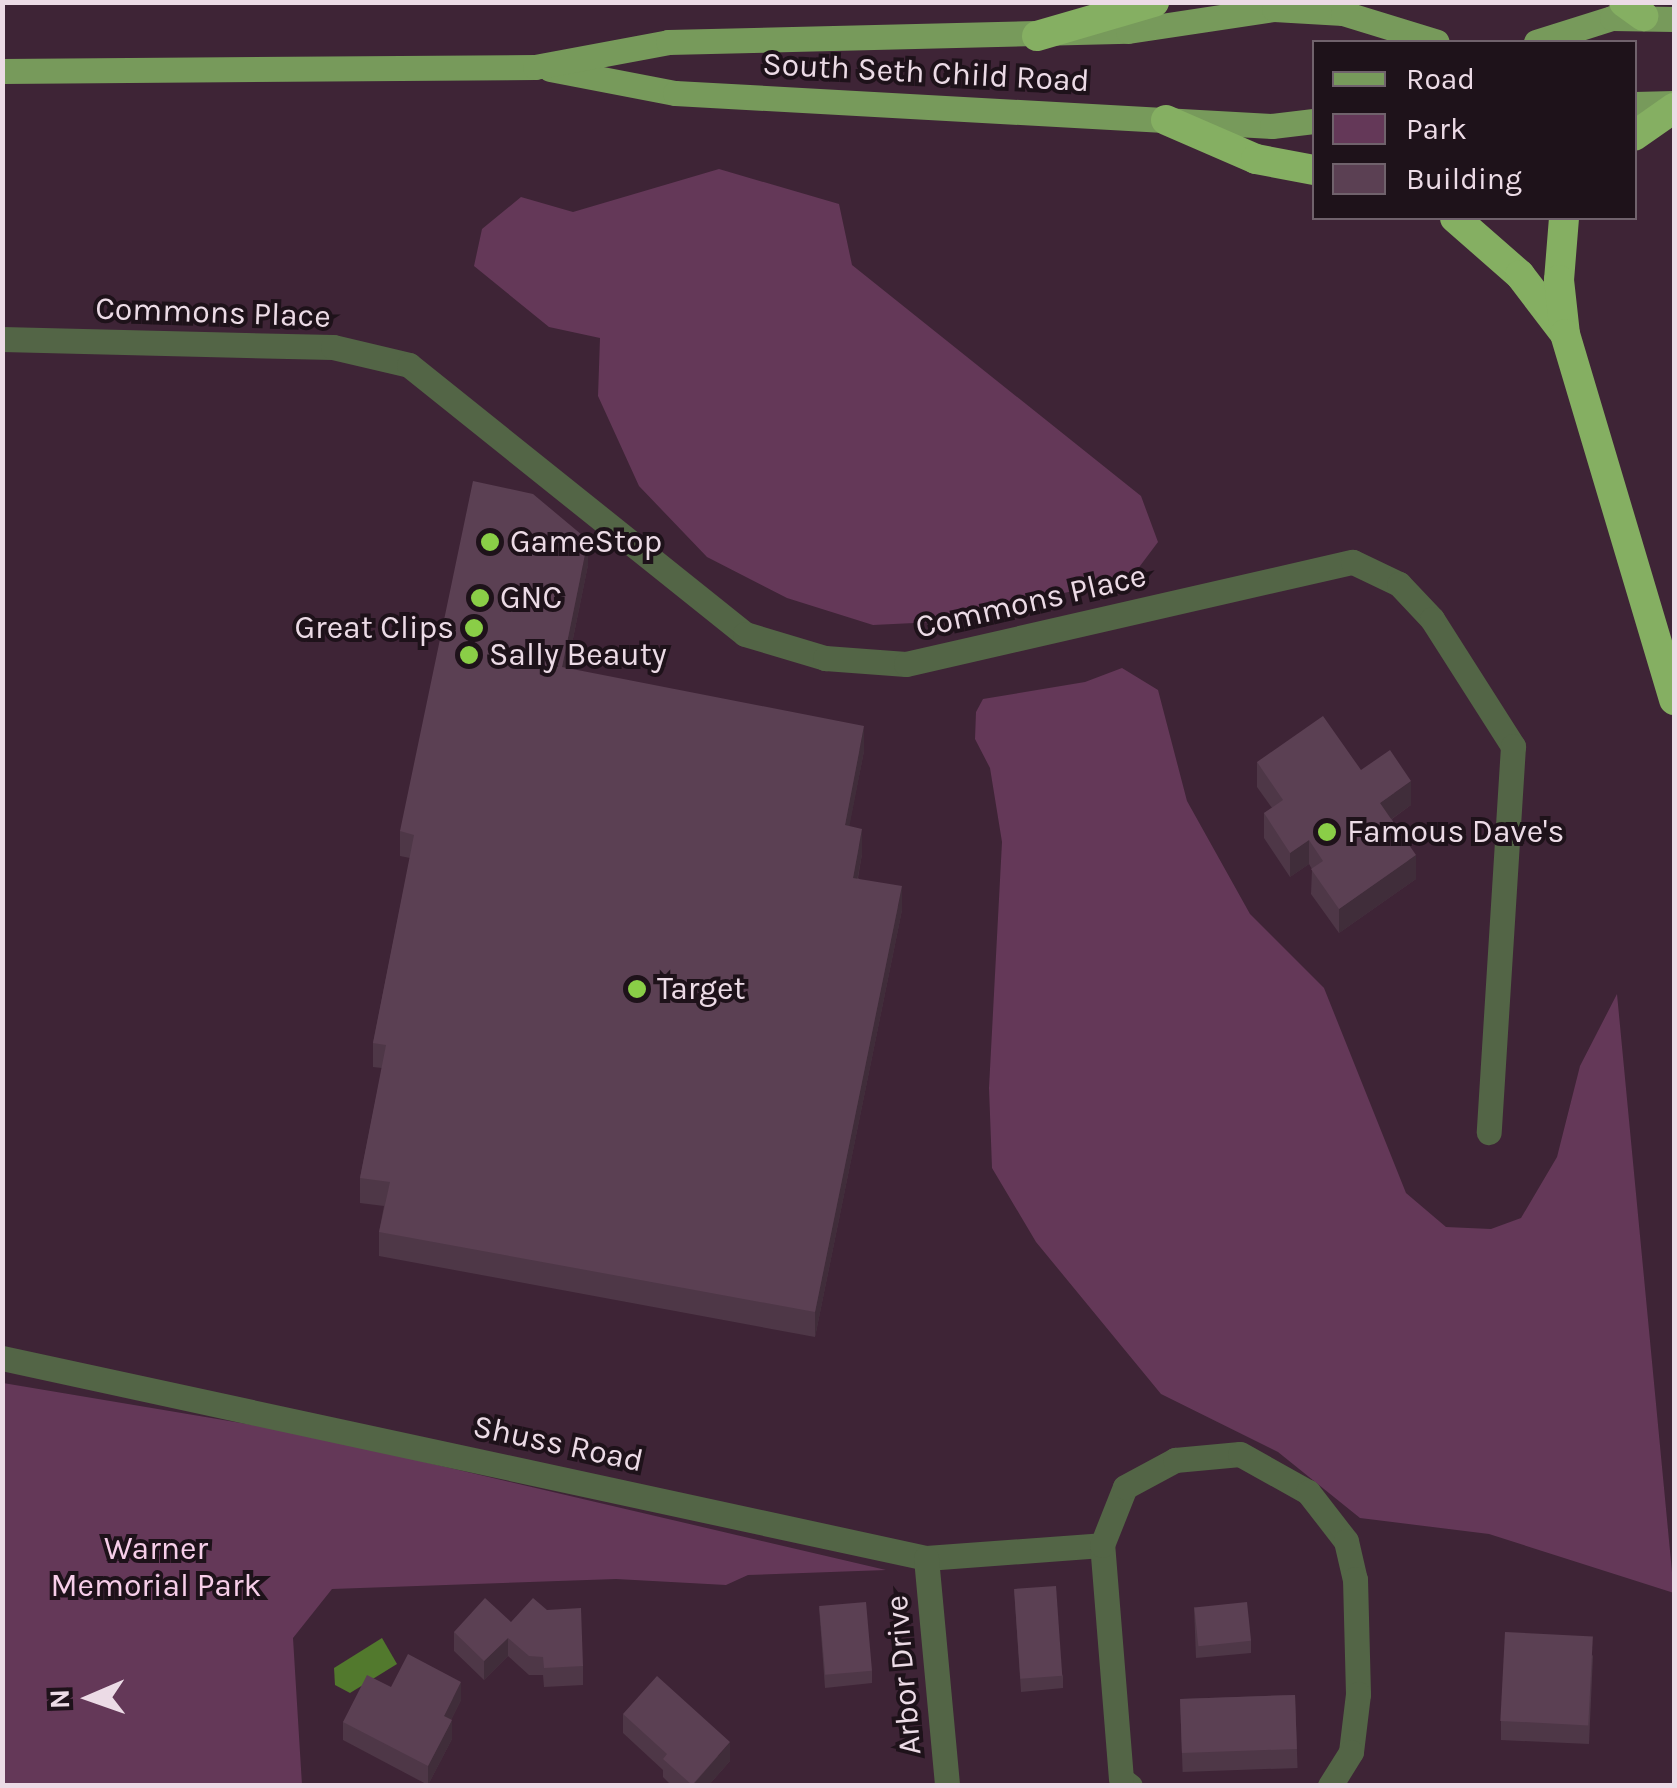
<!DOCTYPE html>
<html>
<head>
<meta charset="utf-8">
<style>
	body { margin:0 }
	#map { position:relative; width:1677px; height:1788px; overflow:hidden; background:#3e2436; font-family:Karla,sans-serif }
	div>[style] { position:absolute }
	.green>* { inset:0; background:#643858 }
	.water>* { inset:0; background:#52792d }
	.minor>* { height:25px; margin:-12.5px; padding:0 12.5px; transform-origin:12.5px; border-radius:12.5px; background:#536546 }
	.primary>* { height:25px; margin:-12.5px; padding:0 12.5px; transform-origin:12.5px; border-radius:12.5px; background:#779a5b }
	.motorway>* { height:30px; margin:-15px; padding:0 15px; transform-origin:15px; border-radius:15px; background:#85af62 }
	.wall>* { inset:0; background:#4e3747; transform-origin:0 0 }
	.shaded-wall>* { inset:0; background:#402d3a }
	.building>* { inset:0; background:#5b4053; transform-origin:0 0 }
	.dots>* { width:28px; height:28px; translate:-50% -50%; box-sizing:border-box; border:5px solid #1e121a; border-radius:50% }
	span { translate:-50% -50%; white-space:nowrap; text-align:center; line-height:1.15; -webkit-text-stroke:8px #1e121a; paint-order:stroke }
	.street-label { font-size:32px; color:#ecdbe6 }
	.poi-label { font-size:32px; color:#ecdbe6 }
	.left { translate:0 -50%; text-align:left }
	.right { translate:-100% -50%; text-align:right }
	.park-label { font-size:32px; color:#f7cee9 }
	.frame { position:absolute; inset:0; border:5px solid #ecdbe6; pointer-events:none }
	.legend { position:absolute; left:1312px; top:40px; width:325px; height:180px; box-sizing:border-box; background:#1e121a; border:2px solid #70626c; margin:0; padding:12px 18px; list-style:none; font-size:30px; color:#ecdbe6 }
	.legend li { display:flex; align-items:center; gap:20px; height:50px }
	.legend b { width:50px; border:2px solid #70626c }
	.north { position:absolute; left:40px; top:1648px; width:100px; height:100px; -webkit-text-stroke:8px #1e121a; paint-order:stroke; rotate:268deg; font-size:28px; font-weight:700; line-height:40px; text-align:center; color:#ecdbe6 }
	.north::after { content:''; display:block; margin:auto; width:35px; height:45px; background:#ecdbe6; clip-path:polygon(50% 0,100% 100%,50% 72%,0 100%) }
</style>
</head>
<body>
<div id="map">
	<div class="green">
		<div style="clip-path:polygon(719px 169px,839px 204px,852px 265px,1141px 496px,1158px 542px,1131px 578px,935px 622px,873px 625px,787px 598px,707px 557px,639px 486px,598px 396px,600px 338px,549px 327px,474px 266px,482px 229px,521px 197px,573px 212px)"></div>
		<div style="clip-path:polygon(1122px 668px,1158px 690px,1187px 801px,1250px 914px,1324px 988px,1406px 1193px,1446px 1227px,1491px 1229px,1521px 1218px,1557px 1157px,1580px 1066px,1617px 994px,1674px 1593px,1489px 1534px,1360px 1518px,1278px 1452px,1161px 1394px,1036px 1242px,992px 1168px,989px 1088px,1002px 842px,990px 768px,975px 739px,976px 712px,983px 699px,1085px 682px)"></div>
		<div style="clip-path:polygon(3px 1383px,301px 1433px,886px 1570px,748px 1575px,726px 1585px,616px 1579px,332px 1589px,293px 1638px,302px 1785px,3px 1785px)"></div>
	</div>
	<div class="water">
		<div style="clip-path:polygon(382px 1638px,397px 1664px,350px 1693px,335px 1685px,334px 1668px)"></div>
	</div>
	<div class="minor">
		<div style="left:2px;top:339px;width:331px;rotate:1.4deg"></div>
		<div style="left:333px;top:347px;width:78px;rotate:13.3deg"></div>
		<div style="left:409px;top:365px;width:430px;rotate:38.7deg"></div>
		<div style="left:745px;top:634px;width:84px;rotate:16.7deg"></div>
		<div style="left:825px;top:658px;width:81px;rotate:4.2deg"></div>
		<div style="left:906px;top:664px;width:458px;rotate:-12.9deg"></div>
		<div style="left:1353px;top:562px;width:51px;rotate:25.6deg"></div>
		<div style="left:1399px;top:584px;width:48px;rotate:46.7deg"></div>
		<div style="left:1432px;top:619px;width:151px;rotate:57.5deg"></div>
		<div style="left:1513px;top:746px;width:387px;rotate:93.6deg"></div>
		<div style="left:2px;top:1358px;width:945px;rotate:12.21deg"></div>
		<div style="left:926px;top:1558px;width:176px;rotate:-4.2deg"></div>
		<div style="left:926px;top:1558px;width:229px;rotate:84.7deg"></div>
		<div style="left:1130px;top:1786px;width:11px;rotate:-142deg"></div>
		<div style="left:1121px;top:1779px;width:235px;rotate:-94.6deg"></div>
		<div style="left:1102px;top:1545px;width:62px;rotate:-68.4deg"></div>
		<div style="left:1125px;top:1487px;width:57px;rotate:-28.4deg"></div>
		<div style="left:1175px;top:1460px;width:65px;rotate:-5.3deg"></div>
		<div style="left:1240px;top:1454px;width:78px;rotate:29.2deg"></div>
		<div style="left:1308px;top:1492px;width:62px;rotate:52.2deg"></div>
		<div style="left:1346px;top:1541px;width:39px;rotate:77deg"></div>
		<div style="left:1355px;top:1579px;width:115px;rotate:88.5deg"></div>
		<div style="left:1358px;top:1694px;width:58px;rotate:96.9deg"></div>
		<div style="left:1351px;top:1752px;width:40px;rotate:122deg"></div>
	</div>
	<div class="primary">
		<div style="left:1536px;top:42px;width:80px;rotate:-17.5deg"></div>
		<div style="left:1612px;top:18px;width:62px;rotate:0.9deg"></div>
		<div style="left:550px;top:69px;width:127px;rotate:10.9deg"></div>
		<div style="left:675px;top:93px;width:598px;rotate:3.16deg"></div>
		<div style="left:1272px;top:126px;width:42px;rotate:-6.8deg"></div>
		<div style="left:2px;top:71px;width:533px;rotate:-0.43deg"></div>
		<div style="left:535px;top:67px;width:135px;rotate:-10.6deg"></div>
		<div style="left:668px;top:42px;width:460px;rotate:-1.4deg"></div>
		<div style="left:1128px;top:31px;width:148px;rotate:-8.6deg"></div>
		<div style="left:1274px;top:9px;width:69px;rotate:3.3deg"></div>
		<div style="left:1343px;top:13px;width:98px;rotate:17.1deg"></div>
		<div style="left:1634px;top:104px;width:40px;rotate:-1.4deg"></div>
	</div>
	<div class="motorway">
		<div style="left:1624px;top:2px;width:24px;rotate:36deg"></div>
		<div style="left:1037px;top:36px;width:122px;rotate:-16.2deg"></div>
		<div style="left:1166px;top:120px;width:98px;rotate:23.4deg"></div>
		<div style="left:1256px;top:159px;width:59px;rotate:10.7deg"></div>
		<div style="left:1634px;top:136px;width:49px;rotate:-35deg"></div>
		<div style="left:1455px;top:218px;width:86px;rotate:41.2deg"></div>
		<div style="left:1520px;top:275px;width:69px;rotate:52.6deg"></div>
		<div style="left:1564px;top:218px;width:62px;rotate:94.6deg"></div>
		<div style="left:1559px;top:280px;width:54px;rotate:83.7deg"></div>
		<div style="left:1565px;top:334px;width:382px;rotate:73.4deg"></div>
	</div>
	<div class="wall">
		<div style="clip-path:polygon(588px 565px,567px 668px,864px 751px,849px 826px,862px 854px,858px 878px,902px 910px,815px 1337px,379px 1256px,379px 1232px,384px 1206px,360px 1203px,360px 1178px,382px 1068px,373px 1067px,373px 1043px,410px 858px,400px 856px,400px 831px)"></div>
		<div style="clip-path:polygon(1257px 762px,1361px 770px,1411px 805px,1392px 819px,1416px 879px,1339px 933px,1311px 894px,1312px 869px,1309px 864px,1290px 877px,1264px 838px,1264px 813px,1272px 808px,1257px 787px)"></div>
		<div style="clip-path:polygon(1014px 1589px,1063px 1676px,1063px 1688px,1021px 1692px)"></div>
		<div style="clip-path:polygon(819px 1607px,872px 1671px,872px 1683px,825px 1688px)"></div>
		<div style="clip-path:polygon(1194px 1607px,1251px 1641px,1251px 1653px,1196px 1658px)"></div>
		<div style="clip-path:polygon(511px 1622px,583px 1666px,583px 1685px,544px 1687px,543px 1675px,529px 1675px,508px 1656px,484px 1680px,454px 1651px,454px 1632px)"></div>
		<div style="clip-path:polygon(1593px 1655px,1589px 1744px,1501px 1740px,1501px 1721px)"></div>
		<div style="clip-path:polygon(391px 1687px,461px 1700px,451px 1720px,452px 1739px,428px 1785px,343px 1740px,343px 1722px)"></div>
		<div style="left:1295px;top:1695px;width:73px;height:115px;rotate:88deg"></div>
		<div style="clip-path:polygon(623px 1714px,730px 1761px,708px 1786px,672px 1786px,663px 1777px,663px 1770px,623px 1733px)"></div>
	</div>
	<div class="shaded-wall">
		<div style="clip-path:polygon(588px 540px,588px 565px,562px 692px,562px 667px)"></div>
		<div style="clip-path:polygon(864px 726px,864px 751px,845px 849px,845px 825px)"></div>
		<div style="clip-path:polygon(1411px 781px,1411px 805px,1380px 827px,1380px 803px)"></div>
		<div style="clip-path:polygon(862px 829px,862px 854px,853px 902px,853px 878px)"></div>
		<div style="clip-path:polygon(1309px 840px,1309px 864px,1290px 877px,1290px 853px)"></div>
		<div style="clip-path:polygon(1416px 855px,1416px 879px,1339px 933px,1339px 909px)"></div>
		<div style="clip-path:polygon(902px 886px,902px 910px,815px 1337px,815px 1312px)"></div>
		<div style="clip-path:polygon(508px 1638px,508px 1656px,484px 1680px,484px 1661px)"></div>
		<div style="clip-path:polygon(461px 1682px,461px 1700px,444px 1734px,444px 1716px)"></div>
		<div style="clip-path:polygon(452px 1720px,452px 1739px,428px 1785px,428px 1766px)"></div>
		<div style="clip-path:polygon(730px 1742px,730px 1761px,708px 1786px,692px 1786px)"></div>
	</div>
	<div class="building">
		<div style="clip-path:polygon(473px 481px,533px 494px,588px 540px,562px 667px,864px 726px,845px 825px,862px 829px,853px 878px,902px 886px,815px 1312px,379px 1232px,390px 1182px,360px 1178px,386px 1045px,373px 1043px,414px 835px,400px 831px)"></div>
		<div style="clip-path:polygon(1323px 716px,1361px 770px,1390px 750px,1411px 781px,1380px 803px,1416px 855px,1339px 909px,1311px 869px,1323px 861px,1309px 840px,1290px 853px,1264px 813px,1283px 800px,1257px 762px)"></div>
		<div style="left:1056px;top:1586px;width:90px;height:42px;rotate:86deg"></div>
		<div style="clip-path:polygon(485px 1598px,511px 1622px,533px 1598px,547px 1610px,581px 1608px,583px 1666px,544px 1668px,543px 1657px,529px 1656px,508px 1638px,484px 1661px,454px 1632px)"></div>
		<div style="left:866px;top:1602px;width:69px;height:47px;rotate:85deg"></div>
		<div style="left:1247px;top:1602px;width:39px;height:53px;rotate:84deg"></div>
		<div style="left:1505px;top:1632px;width:88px;height:89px;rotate:3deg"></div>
		<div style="clip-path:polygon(408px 1654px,461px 1682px,444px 1716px,452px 1720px,428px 1766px,343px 1722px,367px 1675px,391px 1687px)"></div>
		<div style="clip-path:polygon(657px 1676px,730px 1742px,692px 1785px,663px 1759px,667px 1754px,623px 1714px)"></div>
		<div style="left:1295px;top:1695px;width:54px;height:115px;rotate:88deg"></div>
	</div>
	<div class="dots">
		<div style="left:490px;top:542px;background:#8ace47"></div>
		<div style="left:480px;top:598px;background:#8ace47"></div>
		<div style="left:474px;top:628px;background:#8ace47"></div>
		<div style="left:469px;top:655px;background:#8ace47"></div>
		<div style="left:1327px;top:832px;background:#8ace47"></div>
		<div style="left:637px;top:989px;background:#8ace47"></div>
	</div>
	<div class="street-label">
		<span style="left:926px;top:73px;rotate:3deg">South Seth Child Road</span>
		<span style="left:213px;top:313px;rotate:2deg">Commons Place</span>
		<span style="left:1031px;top:602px;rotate:-13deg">Commons Place</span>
		<span style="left:558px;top:1444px;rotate:12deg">Shuss Road</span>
		<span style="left:904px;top:1675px;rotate:-95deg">Arbor Drive</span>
	</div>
	<div class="poi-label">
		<span class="left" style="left:510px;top:542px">GameStop</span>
		<span class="left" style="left:500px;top:598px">GNC</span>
		<span class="right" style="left:454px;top:628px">Great Clips</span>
		<span class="left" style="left:489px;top:655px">Sally Beauty</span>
		<span class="left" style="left:1347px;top:832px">Famous Dave's</span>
		<span class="left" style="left:657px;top:989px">Target</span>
	</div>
	<div class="park-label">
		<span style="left:156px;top:1568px">Warner<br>Memorial Park</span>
	</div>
	<div class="frame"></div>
	<ul class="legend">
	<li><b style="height:12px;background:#779a5b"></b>Road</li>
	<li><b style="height:28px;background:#643858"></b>Park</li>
	<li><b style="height:28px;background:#5b4053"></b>Building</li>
	</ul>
	<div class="north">N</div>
</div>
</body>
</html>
